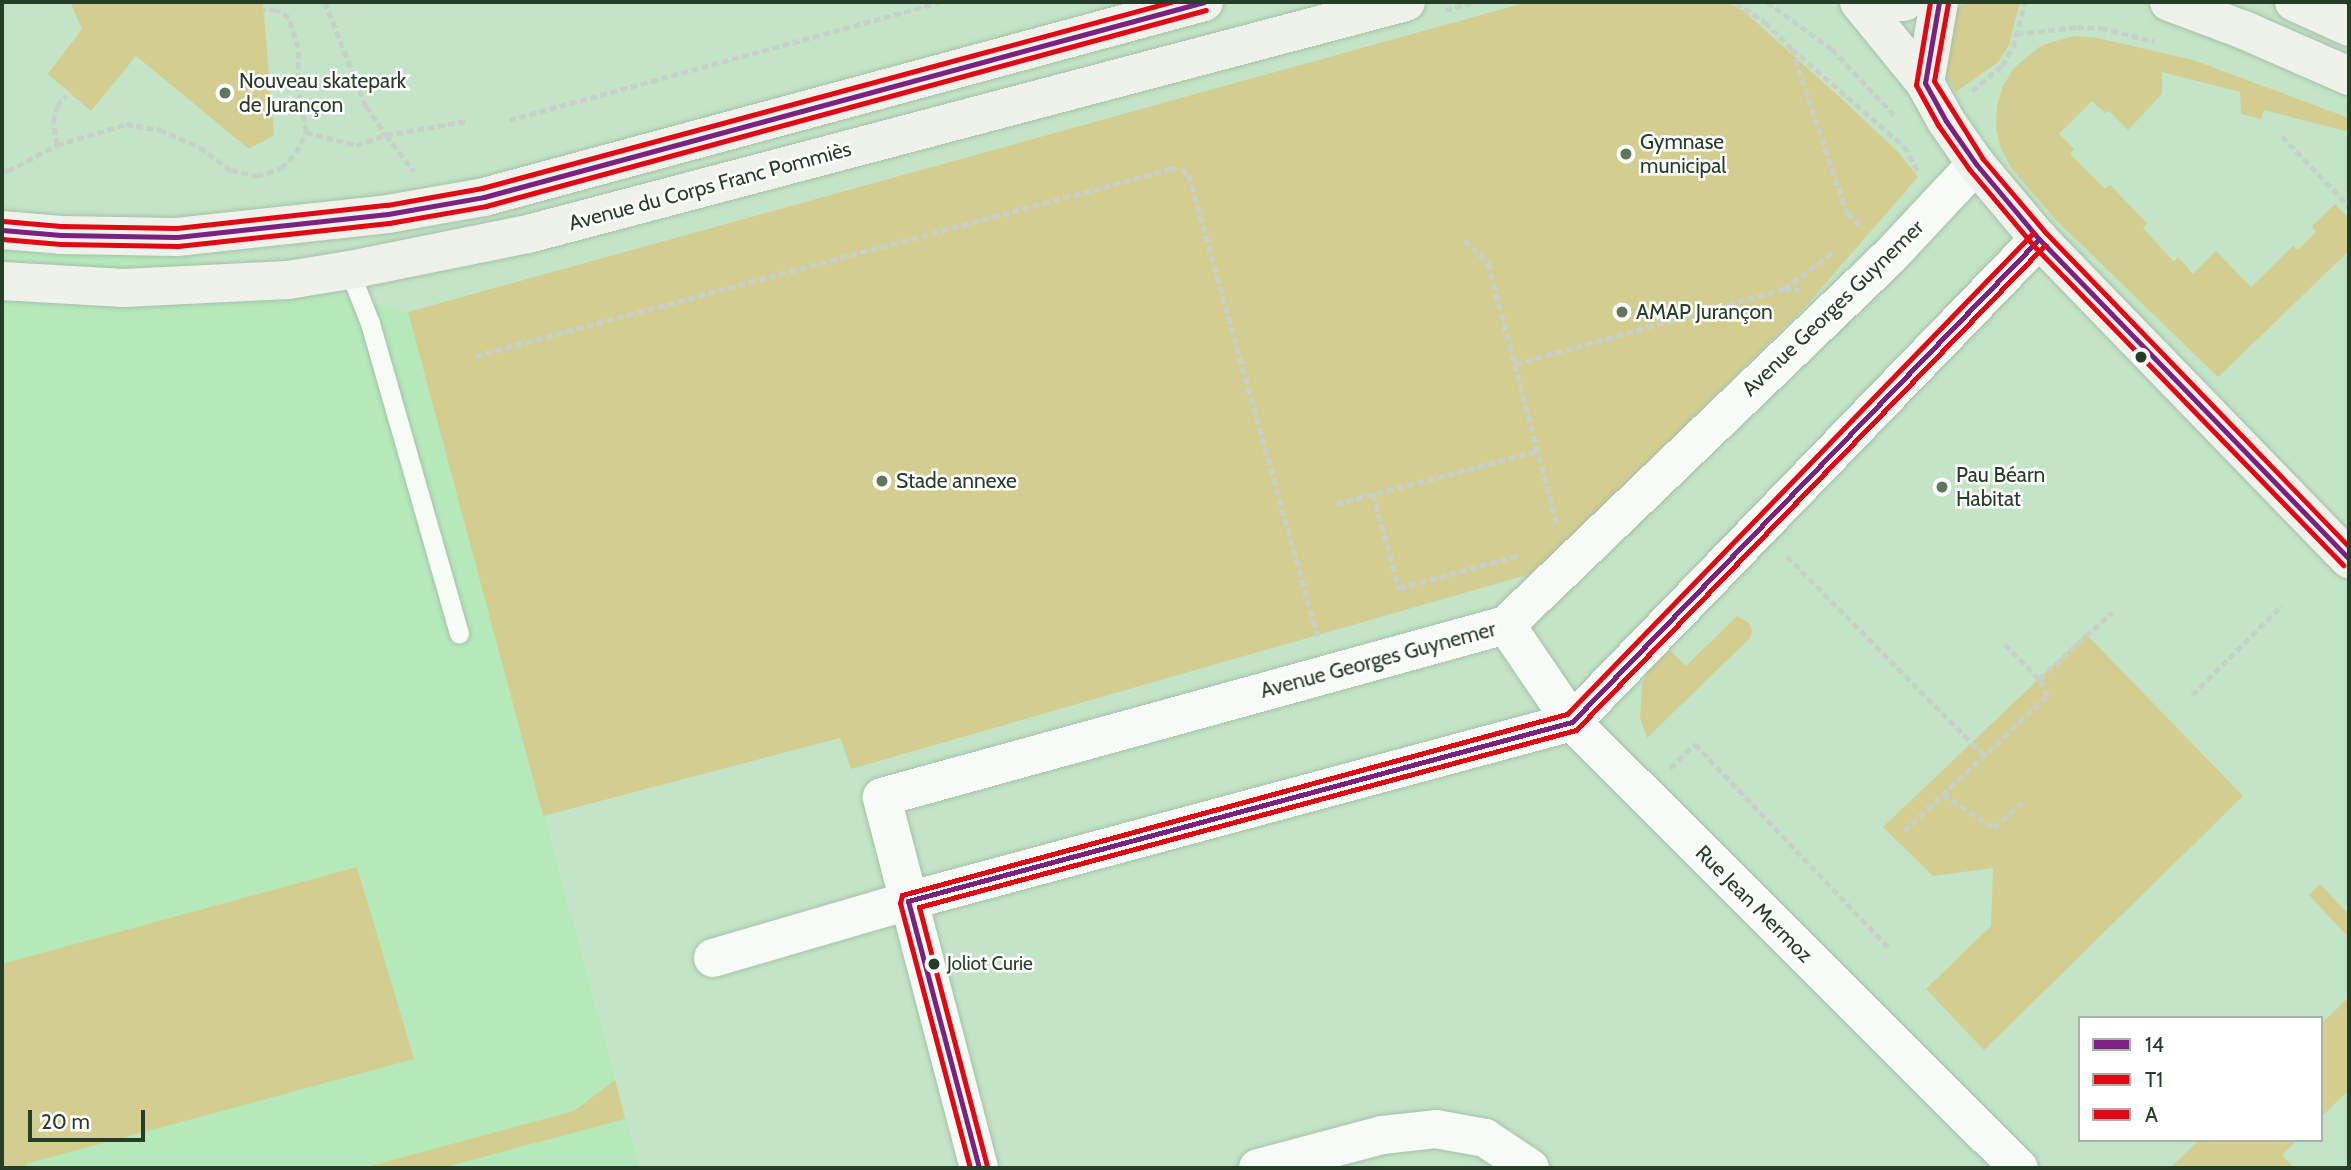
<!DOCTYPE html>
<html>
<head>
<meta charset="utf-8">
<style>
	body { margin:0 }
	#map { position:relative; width:2351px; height:1170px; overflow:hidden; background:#c3e4c6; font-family:Cabin,sans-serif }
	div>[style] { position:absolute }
	.built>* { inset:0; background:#b5e9ba }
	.green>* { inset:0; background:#d3ce90 }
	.path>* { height:4.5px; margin-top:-2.25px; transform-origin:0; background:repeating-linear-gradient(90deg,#c8d1c9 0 7px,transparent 0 10.5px) }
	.roads { filter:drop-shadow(0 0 2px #a6c0a9) drop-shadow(0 0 2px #a6c0a9) }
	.lane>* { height:19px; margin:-9.5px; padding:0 9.5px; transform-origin:9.5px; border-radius:9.5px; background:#f6fbf6 }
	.street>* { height:38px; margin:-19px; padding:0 19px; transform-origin:19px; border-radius:19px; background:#f6fbf6 }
	.secondary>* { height:38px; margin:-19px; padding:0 19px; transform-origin:19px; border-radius:19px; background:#eff1eb }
	.bus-1>* { height:5px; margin:-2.5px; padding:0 2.5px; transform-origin:2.5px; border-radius:2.5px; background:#7a2182 }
	.bus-2>* { height:5px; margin:-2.5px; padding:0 2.5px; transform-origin:2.5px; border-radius:2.5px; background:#e30613 }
	.bus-3>* { height:5px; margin:-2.5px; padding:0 2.5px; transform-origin:2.5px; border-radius:2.5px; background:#e30613 }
	.dots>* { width:19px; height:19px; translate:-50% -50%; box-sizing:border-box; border:4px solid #fff; border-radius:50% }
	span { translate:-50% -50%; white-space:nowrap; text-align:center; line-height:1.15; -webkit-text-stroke:5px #fff; paint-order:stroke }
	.bus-label { font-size:19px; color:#263e28 }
	.left { translate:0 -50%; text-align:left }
	.poi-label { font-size:21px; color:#263e28 }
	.street-label { font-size:21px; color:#263e28 }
	.frame { position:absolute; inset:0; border:4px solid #263e28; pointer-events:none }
	.legend { position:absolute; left:2078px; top:1016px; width:245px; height:126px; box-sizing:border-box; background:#fff; border:2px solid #a8b2a9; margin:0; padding:9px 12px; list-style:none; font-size:21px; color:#263e28 }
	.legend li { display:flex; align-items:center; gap:14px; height:35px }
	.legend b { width:35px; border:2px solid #a8b2a9 }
	.scale { position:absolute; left:28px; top:1110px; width:117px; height:32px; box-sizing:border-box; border:4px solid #263e28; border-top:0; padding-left:9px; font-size:21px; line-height:24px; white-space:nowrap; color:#263e28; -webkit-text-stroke:5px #fff; paint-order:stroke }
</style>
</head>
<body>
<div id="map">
	<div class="built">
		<div style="clip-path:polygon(2px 211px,408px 312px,639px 1168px,2px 1168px)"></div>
	</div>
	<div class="green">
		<div style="clip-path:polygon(70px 2px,263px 2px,274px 135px,249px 149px,136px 56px,91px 111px,48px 74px,82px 29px)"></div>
		<div style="clip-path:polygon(1528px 2px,1729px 2px,1746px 13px,1843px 100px,1897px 151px,1918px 177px,1805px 307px,1537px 572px,851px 769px,840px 738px,543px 816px,408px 312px)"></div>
		<div style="clip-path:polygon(1966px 2px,2020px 2px,2009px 45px,1998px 62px,1956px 92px,1943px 71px,1949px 14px)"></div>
		<div style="clip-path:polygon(2074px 36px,2097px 38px,2193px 60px,2349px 118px,2349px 132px,2264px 110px,2261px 119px,2241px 114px,2240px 92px,2162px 72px,2162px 94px,2128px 130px,2109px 111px,2105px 113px,2092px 101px,2059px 134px,2074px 149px,2070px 154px,2105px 189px,2110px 185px,2147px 223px,2143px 228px,2174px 262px,2178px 257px,2193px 274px,2216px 251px,2251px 287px,2293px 246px,2298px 250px,2316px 232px,2312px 226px,2335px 204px,2349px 219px,2349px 251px,2218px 377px,2055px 219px,2012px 169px,2001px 149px,1996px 128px,1997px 106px,2003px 86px,2014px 68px,2042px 45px)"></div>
		<div style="clip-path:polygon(1737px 616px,1749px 623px,1752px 631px,1750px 638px,1647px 738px,1640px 718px,1642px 685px,1647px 671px,1665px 646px,1686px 666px)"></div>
		<div style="clip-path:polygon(2086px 634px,2243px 796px,1984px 1050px,1926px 989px,1991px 926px,1993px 868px,1933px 876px,1883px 827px)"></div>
		<div style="clip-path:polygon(357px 867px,414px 1059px,26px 1164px,27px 1168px,2px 1168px,2px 964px)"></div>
		<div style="clip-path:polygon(2320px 884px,2349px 915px,2349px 938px,2309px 895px)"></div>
		<div style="clip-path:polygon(2349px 997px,2349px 1090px,2321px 1117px,2321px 1024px)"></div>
		<div style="clip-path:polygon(615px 1080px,625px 1119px,442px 1168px,363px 1168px,574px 1111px)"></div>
		<div style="clip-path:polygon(2199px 1140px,2297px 1140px,2282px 1155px,2294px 1168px,2170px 1168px)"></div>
	</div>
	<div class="path">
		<div style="left:325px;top:2px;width:112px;rotate:68.5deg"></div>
		<div style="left:366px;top:106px;width:35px;rotate:55deg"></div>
		<div style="left:386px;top:135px;width:82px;rotate:-9.8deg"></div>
		<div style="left:1736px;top:2px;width:35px;rotate:35deg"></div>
		<div style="left:1765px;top:22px;width:38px;rotate:45deg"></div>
		<div style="left:1792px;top:49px;width:173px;rotate:71.5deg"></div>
		<div style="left:1847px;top:213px;width:22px;rotate:43deg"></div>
		<div style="left:1767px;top:2px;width:80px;rotate:35.9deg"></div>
		<div style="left:1832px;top:49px;width:93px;rotate:46.7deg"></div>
		<div style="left:1445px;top:10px;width:31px;rotate:-15deg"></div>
		<div style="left:2017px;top:34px;width:60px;rotate:-6.7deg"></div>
		<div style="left:2077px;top:27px;width:24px;rotate:2deg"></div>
		<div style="left:2101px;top:28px;width:55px;rotate:13.8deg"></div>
		<div style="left:1792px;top:49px;width:148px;rotate:40.9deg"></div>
		<div style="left:1904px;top:146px;width:29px;rotate:61deg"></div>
		<div style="left:278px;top:85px;width:20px"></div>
		<div style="left:1972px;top:91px;width:39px;rotate:-40deg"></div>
		<div style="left:2002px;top:66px;width:22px;rotate:-60deg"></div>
		<div style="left:2013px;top:47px;width:47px;rotate:-75.1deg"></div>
		<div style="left:509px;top:120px;width:446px;rotate:-15.3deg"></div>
		<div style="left:306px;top:132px;width:52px;rotate:14.6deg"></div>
		<div style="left:356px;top:145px;width:32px;rotate:-18deg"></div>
		<div style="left:386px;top:135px;width:46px;rotate:52.1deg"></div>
		<div style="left:2282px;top:136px;width:97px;rotate:46.3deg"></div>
		<div style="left:57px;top:145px;width:23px;rotate:-100deg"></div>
		<div style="left:53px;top:122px;width:16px;rotate:-76deg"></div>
		<div style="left:57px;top:106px;width:14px;rotate:-51deg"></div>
		<div style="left:2px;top:170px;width:6px;rotate:9deg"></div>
		<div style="left:8px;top:171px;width:55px;rotate:-28deg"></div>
		<div style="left:57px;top:145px;width:72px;rotate:-16.9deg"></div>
		<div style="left:126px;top:124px;width:35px;rotate:10deg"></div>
		<div style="left:160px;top:130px;width:43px;rotate:23deg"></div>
		<div style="left:200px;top:147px;width:39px;rotate:37deg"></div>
		<div style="left:231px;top:170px;width:27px;rotate:13deg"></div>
		<div style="left:257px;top:176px;width:25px;rotate:-18deg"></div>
		<div style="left:281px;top:168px;width:21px;rotate:-45deg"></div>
		<div style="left:296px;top:153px;width:23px;rotate:-65deg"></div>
		<div style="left:306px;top:132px;width:43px;rotate:-100.8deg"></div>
		<div style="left:298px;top:90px;width:42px;rotate:-90deg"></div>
		<div style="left:298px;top:48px;width:31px;rotate:-107deg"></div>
		<div style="left:289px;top:18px;width:15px;rotate:-148deg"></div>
		<div style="left:276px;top:10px;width:12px;rotate:180deg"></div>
		<div style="left:1465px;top:240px;width:33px;rotate:45deg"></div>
		<div style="left:1488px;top:263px;width:270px;rotate:75.2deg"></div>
		<div style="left:1784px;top:289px;width:61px;rotate:-37.1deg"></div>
		<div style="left:475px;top:356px;width:721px;rotate:-15.04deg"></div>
		<div style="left:1171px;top:169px;width:11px"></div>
		<div style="left:1182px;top:169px;width:9px;rotate:41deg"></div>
		<div style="left:1189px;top:175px;width:479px;rotate:74.4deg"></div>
		<div style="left:1515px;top:364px;width:279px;rotate:-15.6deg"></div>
		<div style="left:1784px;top:289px;width:15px;rotate:4deg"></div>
		<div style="left:1373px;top:494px;width:98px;rotate:74.5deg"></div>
		<div style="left:1399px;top:588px;width:125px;rotate:-15.3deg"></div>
		<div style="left:1336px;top:504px;width:209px;rotate:-14.7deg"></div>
		<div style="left:1787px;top:556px;width:280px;rotate:45.3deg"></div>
		<div style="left:2005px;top:644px;width:49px;rotate:45.8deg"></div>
		<div style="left:2039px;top:679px;width:99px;rotate:-42.5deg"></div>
		<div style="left:2192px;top:695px;width:127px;rotate:-45deg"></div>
		<div style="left:1670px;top:768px;width:35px;rotate:-44deg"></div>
		<div style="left:1695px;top:744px;width:280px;rotate:46.4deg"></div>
		<div style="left:1943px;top:794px;width:61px;rotate:33.7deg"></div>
		<div style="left:1994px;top:828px;width:40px;rotate:-42deg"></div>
		<div style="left:1904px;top:831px;width:197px;rotate:-43.4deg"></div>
		<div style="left:2047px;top:696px;width:19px;rotate:-115deg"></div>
	</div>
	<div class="roads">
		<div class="lane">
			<div style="left:349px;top:270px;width:57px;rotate:68.4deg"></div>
			<div style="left:370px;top:323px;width:323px;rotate:74deg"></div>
		</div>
		<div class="street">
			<div style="left:1506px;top:625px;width:117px;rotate:55.8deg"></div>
			<div style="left:1572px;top:722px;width:631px;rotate:44.94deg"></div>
			<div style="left:713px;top:958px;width:203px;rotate:-16.3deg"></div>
			<div style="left:908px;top:901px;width:688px;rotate:-15.09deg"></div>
			<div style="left:1572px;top:722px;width:672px;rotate:-45.96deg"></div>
			<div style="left:979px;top:1168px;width:383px;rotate:-104.7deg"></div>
			<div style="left:882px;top:797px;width:647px;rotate:-15.41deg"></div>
			<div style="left:1506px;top:625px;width:533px;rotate:-43.86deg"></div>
			<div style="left:1890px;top:256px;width:126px;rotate:-46.9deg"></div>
			<div style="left:1258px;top:1168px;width:128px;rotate:-14.9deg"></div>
			<div style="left:1382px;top:1135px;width:54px;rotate:-6.3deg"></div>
			<div style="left:1436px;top:1129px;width:50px;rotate:10.4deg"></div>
			<div style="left:1485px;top:1138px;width:54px;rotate:33.7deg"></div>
		</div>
		<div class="secondary">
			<div style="left:1859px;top:2px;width:104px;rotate:50.8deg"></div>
			<div style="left:1925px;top:83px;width:43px;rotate:61.1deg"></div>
			<div style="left:1946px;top:121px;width:52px;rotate:55.1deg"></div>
			<div style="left:1976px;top:164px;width:98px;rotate:50deg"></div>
			<div style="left:2039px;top:239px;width:446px;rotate:45.9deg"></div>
			<div style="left:1879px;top:2px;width:25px"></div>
			<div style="left:2169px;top:2px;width:80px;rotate:20.5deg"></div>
			<div style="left:2244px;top:30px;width:115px;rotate:23.7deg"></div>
			<div style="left:2294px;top:2px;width:60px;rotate:24.4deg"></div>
			<div style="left:1925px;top:83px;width:82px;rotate:-80.2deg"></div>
			<div style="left:2px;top:230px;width:59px;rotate:4.8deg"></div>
			<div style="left:61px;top:235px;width:116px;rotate:1deg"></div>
			<div style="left:177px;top:237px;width:212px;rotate:-6.2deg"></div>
			<div style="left:388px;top:214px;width:97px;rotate:-10deg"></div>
			<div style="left:484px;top:197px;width:746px;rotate:-15.15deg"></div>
			<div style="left:2px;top:281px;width:122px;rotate:3.3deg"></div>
			<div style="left:124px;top:288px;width:164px;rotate:-2.8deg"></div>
			<div style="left:288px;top:280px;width:62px;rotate:-9.3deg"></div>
			<div style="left:349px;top:270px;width:183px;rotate:-11.4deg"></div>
			<div style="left:528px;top:234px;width:908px;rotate:-14.8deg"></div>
		</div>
	</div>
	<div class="bus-1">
		<div style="left:1939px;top:2px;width:82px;rotate:99.8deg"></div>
		<div style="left:1925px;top:83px;width:43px;rotate:61.1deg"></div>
		<div style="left:1946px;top:121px;width:52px;rotate:55.1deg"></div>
		<div style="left:1976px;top:164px;width:98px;rotate:50deg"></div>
		<div style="left:2039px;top:239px;width:446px;rotate:45.9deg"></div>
		<div style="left:2px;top:230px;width:59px;rotate:4.8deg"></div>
		<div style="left:61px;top:235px;width:116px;rotate:1deg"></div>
		<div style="left:177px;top:237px;width:212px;rotate:-6.2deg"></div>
		<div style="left:388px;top:214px;width:97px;rotate:-10deg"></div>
		<div style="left:484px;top:197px;width:746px;rotate:-15.15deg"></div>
		<div style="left:908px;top:901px;width:688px;rotate:-15.09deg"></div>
		<div style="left:1572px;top:722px;width:672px;rotate:-45.96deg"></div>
		<div style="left:908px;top:901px;width:276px;rotate:75.1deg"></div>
	</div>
	<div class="bus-2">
		<div style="left:1930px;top:2px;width:84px;rotate:99.6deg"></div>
		<div style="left:1916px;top:85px;width:46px;rotate:61.2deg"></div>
		<div style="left:1938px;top:125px;width:54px;rotate:54.8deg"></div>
		<div style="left:1969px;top:169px;width:99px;rotate:49.9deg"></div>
		<div style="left:2033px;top:245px;width:446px;rotate:45.9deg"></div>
		<div style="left:2px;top:239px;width:59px;rotate:4.8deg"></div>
		<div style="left:61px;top:244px;width:117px;rotate:1deg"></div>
		<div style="left:178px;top:246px;width:212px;rotate:-6.2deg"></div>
		<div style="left:389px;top:223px;width:98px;rotate:-9.9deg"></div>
		<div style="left:486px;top:206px;width:746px;rotate:-15.23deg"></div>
		<div style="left:987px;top:1166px;width:268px;rotate:-104.7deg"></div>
		<div style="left:919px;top:907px;width:680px;rotate:-15.08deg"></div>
		<div style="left:1576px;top:730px;width:675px;rotate:-45.96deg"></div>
	</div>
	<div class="bus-3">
		<div style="left:1948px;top:3px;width:79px;rotate:100.2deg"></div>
		<div style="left:1934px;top:81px;width:92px;rotate:57.9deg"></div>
		<div style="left:1983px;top:159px;width:97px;rotate:49.6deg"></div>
		<div style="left:2046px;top:233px;width:436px;rotate:46deg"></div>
		<div style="left:3px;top:221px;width:58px;rotate:4.9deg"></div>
		<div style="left:61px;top:226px;width:116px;rotate:1deg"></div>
		<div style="left:177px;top:228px;width:211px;rotate:-6.3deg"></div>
		<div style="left:387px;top:205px;width:97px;rotate:-10.1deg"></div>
		<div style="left:482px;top:188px;width:714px;rotate:-15.11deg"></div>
		<div style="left:970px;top:1168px;width:274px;rotate:-104.8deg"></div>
		<div style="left:900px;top:903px;width:8px;rotate:-76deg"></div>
		<div style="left:902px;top:895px;width:689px;rotate:-15.23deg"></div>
		<div style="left:1567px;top:714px;width:670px;rotate:-45.91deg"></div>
	</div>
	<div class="dots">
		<div style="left:225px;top:93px;background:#5d785f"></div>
		<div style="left:1626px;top:154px;background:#5d785f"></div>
		<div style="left:1622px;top:312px;background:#5d785f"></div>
		<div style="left:2141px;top:357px;background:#263e28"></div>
		<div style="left:882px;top:481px;background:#5d785f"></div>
		<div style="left:1942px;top:487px;background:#5d785f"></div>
		<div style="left:934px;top:964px;background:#263e28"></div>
	</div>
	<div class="bus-label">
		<span class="left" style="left:947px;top:964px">Joliot Curie</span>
	</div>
	<div class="poi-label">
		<span class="left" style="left:239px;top:93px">Nouveau skatepark<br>de Jurançon</span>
		<span class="left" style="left:1640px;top:154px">Gymnase<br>municipal</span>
		<span class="left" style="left:1636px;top:312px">AMAP Jurançon</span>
		<span class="left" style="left:1956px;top:487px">Pau Béarn<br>Habitat</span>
		<span class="left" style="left:896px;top:481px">Stade annexe</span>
	</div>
	<div class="street-label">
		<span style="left:710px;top:186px;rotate:-15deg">Avenue du Corps Franc Pommiès</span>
		<span style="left:1833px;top:308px;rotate:-44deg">Avenue Georges Guynemer</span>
		<span style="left:1378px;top:660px;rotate:-15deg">Avenue Georges Guynemer</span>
		<span style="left:1754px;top:904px;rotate:45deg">Rue Jean Mermoz</span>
	</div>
	<div class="frame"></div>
	<ul class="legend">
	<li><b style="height:9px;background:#7a2182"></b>14</li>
	<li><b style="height:9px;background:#e30613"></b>T1</li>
	<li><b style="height:9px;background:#e30613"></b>A</li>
	</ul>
	<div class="scale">20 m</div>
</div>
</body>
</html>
